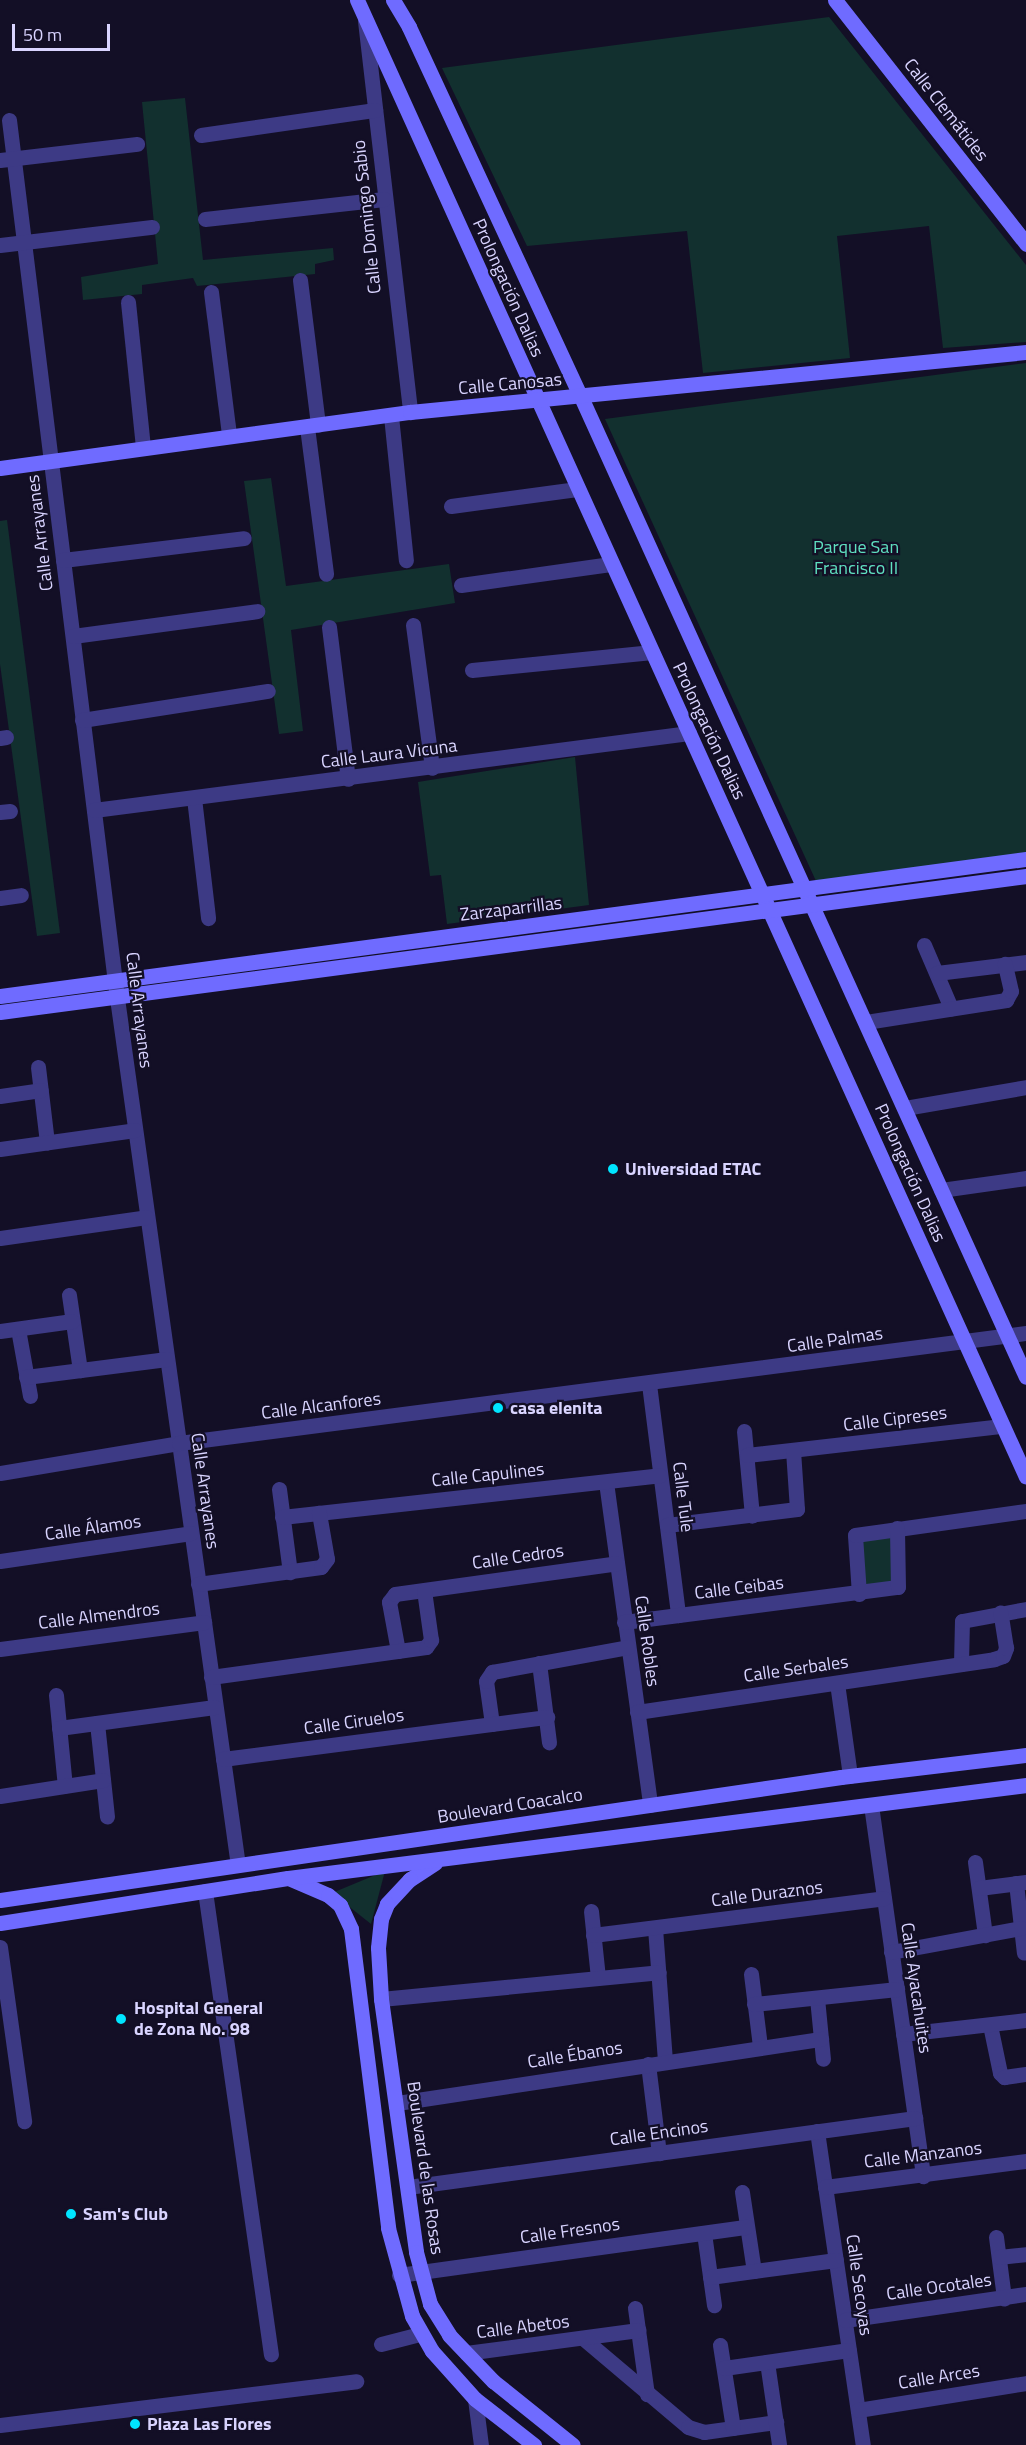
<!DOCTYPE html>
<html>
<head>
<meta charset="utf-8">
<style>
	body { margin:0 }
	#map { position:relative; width:1026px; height:2445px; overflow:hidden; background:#130f26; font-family:"Titillium Web",sans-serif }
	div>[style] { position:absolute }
	.green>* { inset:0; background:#12302f }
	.street>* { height:15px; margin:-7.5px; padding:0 7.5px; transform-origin:7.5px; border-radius:7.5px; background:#3d3a85 }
	.secondary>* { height:15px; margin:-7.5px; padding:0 7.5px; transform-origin:7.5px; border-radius:7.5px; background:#6f6bff }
	.dots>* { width:16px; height:16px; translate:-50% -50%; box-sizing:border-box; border:3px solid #130f26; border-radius:50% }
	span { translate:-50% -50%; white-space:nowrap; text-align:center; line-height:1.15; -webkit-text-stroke:4.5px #130f26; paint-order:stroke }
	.street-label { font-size:18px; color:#d9d4ff }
	.park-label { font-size:18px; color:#5fe0c0 }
	.poi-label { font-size:18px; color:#d9d4ff; font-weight:700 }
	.left { translate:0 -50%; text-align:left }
	.scale { position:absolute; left:12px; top:24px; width:98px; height:27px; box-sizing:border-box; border:3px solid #d9d4ff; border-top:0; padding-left:8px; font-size:18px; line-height:21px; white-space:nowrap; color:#d9d4ff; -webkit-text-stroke:4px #130f26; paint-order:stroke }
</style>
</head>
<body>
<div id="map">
	<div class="green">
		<div style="clip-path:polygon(829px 17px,1026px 265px,1026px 342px,943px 348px,929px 226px,837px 236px,850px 358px,703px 373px,687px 231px,527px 246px,442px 68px)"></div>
		<div style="clip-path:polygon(185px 98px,203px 260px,333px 248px,334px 260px,315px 264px,315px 274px,197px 286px,193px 278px,142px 285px,142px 294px,83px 300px,81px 277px,158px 264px,142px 102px)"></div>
		<div style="clip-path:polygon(1026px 363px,1026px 862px,821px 892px,605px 419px)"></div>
		<div style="clip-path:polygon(271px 478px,286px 586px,449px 564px,455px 603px,291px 630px,303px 731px,279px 734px,244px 481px)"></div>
		<div style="clip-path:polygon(7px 520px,60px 933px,37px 936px,0 664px,0 521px)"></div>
		<div style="clip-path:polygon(575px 757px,589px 905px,447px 924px,441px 875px,430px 876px,418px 782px)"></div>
		<div style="clip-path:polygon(893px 1530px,896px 1584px,860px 1590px,858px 1536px)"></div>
		<div style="clip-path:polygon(385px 1871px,371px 1924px,332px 1893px)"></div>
	</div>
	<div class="street">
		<div style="left:365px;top:21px;width:394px;rotate:83.4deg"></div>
		<div style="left:9px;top:120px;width:885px;rotate:82.99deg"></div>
		<div style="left:117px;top:998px;width:875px;rotate:82.06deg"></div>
		<div style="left:201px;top:135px;width:176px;rotate:-8.2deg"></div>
		<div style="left:0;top:160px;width:138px;rotate:-6.7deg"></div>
		<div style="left:205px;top:219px;width:180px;rotate:-6.4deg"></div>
		<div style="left:0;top:245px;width:153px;rotate:-6.8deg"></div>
		<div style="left:300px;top:280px;width:146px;rotate:82.9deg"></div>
		<div style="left:211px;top:292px;width:144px;rotate:82.8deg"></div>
		<div style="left:128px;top:302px;width:146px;rotate:84.1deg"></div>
		<div style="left:391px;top:416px;width:145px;rotate:84.1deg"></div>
		<div style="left:307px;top:427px;width:148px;rotate:82.6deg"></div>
		<div style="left:451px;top:506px;width:127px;rotate:-7.7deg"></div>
		<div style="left:63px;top:560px;width:182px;rotate:-6.9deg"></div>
		<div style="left:461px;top:585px;width:151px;rotate:-8deg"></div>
		<div style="left:413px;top:625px;width:144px;rotate:82.4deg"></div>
		<div style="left:329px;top:627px;width:153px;rotate:82.9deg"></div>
		<div style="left:73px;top:636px;width:186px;rotate:-7.7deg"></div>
		<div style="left:472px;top:670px;width:181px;rotate:-5.7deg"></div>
		<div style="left:82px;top:720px;width:188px;rotate:-8.9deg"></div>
		<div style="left:0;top:738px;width:6px;rotate:-9deg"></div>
		<div style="left:194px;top:798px;width:121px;rotate:83.3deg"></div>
		<div style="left:94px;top:810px;width:600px;rotate:-7.37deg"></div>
		<div style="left:0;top:812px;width:10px;rotate:-6deg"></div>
		<div style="left:0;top:898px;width:21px;rotate:-8deg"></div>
		<div style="left:924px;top:945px;width:69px;rotate:66.8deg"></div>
		<div style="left:937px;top:973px;width:90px;rotate:-7deg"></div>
		<div style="left:866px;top:1022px;width:142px;rotate:-8.9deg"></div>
		<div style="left:1006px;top:1000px;width:10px;rotate:-61deg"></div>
		<div style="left:1011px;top:991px;width:28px;rotate:-103deg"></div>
		<div style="left:38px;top:1067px;width:76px;rotate:83.2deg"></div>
		<div style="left:0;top:1096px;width:41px;rotate:-8.3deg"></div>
		<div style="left:905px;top:1108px;width:123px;rotate:-9.8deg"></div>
		<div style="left:0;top:1149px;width:136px;rotate:-8deg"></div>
		<div style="left:941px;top:1190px;width:86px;rotate:-8deg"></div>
		<div style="left:0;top:1238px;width:148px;rotate:-8.1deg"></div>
		<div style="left:69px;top:1295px;width:76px;rotate:81.7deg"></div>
		<div style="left:18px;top:1329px;width:68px;rotate:79.8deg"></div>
		<div style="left:0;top:1331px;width:73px;rotate:-7.9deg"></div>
		<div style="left:26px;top:1377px;width:142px;rotate:-7.3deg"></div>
		<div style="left:649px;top:1384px;width:233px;rotate:82.8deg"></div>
		<div style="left:744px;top:1431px;width:85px;rotate:84.6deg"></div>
		<div style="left:747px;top:1455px;width:257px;rotate:-6.5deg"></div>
		<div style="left:0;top:1473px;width:181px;rotate:-9.5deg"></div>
		<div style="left:179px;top:1443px;width:854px;rotate:-7.4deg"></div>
		<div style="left:606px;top:1482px;width:326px;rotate:82.2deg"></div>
		<div style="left:279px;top:1489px;width:84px;rotate:82.5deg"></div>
		<div style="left:282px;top:1517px;width:380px;rotate:-6.3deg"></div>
		<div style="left:667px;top:1525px;width:131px;rotate:-7deg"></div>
		<div style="left:797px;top:1509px;width:59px;rotate:-93.9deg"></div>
		<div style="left:0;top:1561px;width:193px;rotate:-8.3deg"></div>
		<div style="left:198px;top:1584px;width:124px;rotate:-7.9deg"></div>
		<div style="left:321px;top:1567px;width:10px;rotate:-53deg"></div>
		<div style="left:327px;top:1559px;width:47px;rotate:-99.9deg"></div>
		<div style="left:859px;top:1594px;width:59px;rotate:-93.9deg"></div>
		<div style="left:855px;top:1535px;width:173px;rotate:-8deg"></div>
		<div style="left:624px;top:1622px;width:276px;rotate:-7.3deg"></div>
		<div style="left:898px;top:1587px;width:59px;rotate:-91deg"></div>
		<div style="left:0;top:1649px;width:206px;rotate:-7.5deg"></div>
		<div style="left:398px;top:1651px;width:50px;rotate:-100.4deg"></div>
		<div style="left:389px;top:1602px;width:10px;rotate:-53deg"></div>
		<div style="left:395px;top:1594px;width:224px;rotate:-7.9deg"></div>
		<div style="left:539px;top:1663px;width:80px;rotate:82.8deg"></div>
		<div style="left:961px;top:1664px;width:43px;rotate:-88.7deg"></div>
		<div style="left:962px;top:1621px;width:65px;rotate:-10.6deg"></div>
		<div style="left:211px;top:1677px;width:217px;rotate:-7.9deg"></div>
		<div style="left:426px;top:1647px;width:9px;rotate:-54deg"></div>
		<div style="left:431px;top:1640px;width:50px;rotate:-98deg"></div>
		<div style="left:837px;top:1683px;width:94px;rotate:82deg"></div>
		<div style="left:56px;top:1695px;width:91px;rotate:84.4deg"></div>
		<div style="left:637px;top:1712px;width:361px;rotate:-8.4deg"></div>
		<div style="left:994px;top:1659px;width:9px;rotate:-18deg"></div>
		<div style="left:1003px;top:1656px;width:9px;rotate:-69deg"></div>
		<div style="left:1006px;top:1648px;width:36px;rotate:-99deg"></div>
		<div style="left:97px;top:1723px;width:94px;rotate:83.9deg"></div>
		<div style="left:492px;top:1724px;width:43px;rotate:-97.9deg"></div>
		<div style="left:486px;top:1681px;width:11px;rotate:-56deg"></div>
		<div style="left:492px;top:1672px;width:138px;rotate:-10.4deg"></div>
		<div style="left:59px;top:1728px;width:157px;rotate:-7.7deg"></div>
		<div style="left:223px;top:1759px;width:327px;rotate:-7.4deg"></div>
		<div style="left:0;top:1796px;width:104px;rotate:-8.8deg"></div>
		<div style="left:871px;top:1805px;width:375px;rotate:82deg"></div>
		<div style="left:975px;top:1862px;width:74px;rotate:82.2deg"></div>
		<div style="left:1016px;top:1883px;width:70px;rotate:83.5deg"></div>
		<div style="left:979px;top:1888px;width:47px;rotate:-7.3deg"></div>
		<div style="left:205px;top:1891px;width:468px;rotate:81.9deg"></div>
		<div style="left:591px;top:1911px;width:67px;rotate:84deg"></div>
		<div style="left:655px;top:1928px;width:133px;rotate:85.7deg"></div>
		<div style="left:593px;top:1935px;width:293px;rotate:-7.2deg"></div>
		<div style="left:0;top:1947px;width:176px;rotate:82.1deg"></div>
		<div style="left:891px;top:1952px;width:132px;rotate:-10.5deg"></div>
		<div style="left:751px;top:1974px;width:73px;rotate:82.9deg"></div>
		<div style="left:817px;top:1998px;width:61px;rotate:84.4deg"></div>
		<div style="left:381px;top:1999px;width:279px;rotate:-5.5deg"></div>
		<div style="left:754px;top:2004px;width:144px;rotate:-6deg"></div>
		<div style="left:990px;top:2025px;width:49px;rotate:78.2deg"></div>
		<div style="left:1000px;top:2073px;width:6px;rotate:45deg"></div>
		<div style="left:1004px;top:2077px;width:22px;rotate:-8deg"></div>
		<div style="left:903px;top:2034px;width:124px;rotate:-6.5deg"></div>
		<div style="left:648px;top:2064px;width:90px;rotate:83deg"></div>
		<div style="left:397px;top:2103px;width:429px;rotate:-8.6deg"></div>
		<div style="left:817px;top:2131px;width:317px;rotate:81.7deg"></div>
		<div style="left:408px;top:2187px;width:512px;rotate:-7.75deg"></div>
		<div style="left:825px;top:2187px;width:203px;rotate:-7.4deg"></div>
		<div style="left:742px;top:2192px;width:80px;rotate:81.4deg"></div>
		<div style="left:704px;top:2233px;width:73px;rotate:82.1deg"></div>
		<div style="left:996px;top:2237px;width:62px;rotate:82.5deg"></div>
		<div style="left:999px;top:2257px;width:27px;rotate:-6deg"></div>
		<div style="left:399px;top:2275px;width:351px;rotate:-7.9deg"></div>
		<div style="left:710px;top:2277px;width:127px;rotate:-7.7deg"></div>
		<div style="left:635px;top:2308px;width:87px;rotate:82.1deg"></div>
		<div style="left:845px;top:2320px;width:183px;rotate:-8.2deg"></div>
		<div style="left:584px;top:2339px;width:136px;rotate:40.2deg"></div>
		<div style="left:688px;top:2427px;width:17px;rotate:17deg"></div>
		<div style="left:704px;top:2432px;width:73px;rotate:-7.9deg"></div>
		<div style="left:381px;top:2344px;width:40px;rotate:-14.4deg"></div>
		<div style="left:720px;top:2345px;width:84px;rotate:81.1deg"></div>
		<div style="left:466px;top:2353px;width:174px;rotate:-7.6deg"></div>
		<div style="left:767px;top:2362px;width:83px;rotate:81.7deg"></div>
		<div style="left:724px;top:2368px;width:126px;rotate:-8.2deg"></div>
		<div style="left:475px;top:2399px;width:46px;rotate:82.6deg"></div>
		<div style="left:858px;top:2410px;width:170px;rotate:-9.1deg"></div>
		<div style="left:0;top:2425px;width:359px;rotate:-7deg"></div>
	</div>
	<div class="secondary">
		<div style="left:357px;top:0;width:1621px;rotate:65.63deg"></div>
		<div style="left:393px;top:0;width:31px;rotate:59deg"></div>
		<div style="left:409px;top:27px;width:408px;rotate:65.1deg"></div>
		<div style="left:581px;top:397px;width:1076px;rotate:65.58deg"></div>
		<div style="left:835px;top:0;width:310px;rotate:51.9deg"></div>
		<div style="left:0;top:468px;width:414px;rotate:-7.8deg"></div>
		<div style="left:410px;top:412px;width:619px;rotate:-5.56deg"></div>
		<div style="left:0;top:996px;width:1035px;rotate:-7.61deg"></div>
		<div style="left:0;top:1012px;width:1035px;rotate:-7.55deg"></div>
		<div style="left:435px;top:1863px;width:30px;rotate:147deg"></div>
		<div style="left:410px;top:1879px;width:34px;rotate:133deg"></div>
		<div style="left:387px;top:1904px;width:16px;rotate:112deg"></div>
		<div style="left:381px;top:1919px;width:29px;rotate:96deg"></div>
		<div style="left:378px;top:1948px;width:51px;rotate:86.6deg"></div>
		<div style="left:381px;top:1999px;width:255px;rotate:82.1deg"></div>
		<div style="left:416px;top:2252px;width:54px;rotate:74.9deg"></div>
		<div style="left:430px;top:2304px;width:36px;rotate:58deg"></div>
		<div style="left:449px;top:2335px;width:64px;rotate:46.3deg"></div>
		<div style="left:493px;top:2381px;width:102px;rotate:38.7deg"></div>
		<div style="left:291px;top:1879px;width:40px;rotate:23.4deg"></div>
		<div style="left:328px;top:1895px;width:16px;rotate:40deg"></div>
		<div style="left:340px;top:1905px;width:26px;rotate:65deg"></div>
		<div style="left:351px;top:1929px;width:301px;rotate:82.9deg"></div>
		<div style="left:388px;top:2228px;width:91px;rotate:74.7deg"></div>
		<div style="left:412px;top:2316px;width:40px;rotate:60.3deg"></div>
		<div style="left:432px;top:2351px;width:64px;rotate:48.1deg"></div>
		<div style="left:475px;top:2399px;width:75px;rotate:37.9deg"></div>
		<div style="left:0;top:1900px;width:850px;rotate:-8.32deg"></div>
		<div style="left:841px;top:1777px;width:186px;rotate:-6.8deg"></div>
		<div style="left:0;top:1923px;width:291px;rotate:-8.9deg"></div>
		<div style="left:288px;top:1878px;width:744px;rotate:-7.18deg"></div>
	</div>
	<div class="dots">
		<div style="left:613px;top:1169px;background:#00e5ff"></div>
		<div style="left:498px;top:1408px;background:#00e5ff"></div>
		<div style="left:121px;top:2019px;background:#00e5ff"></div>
		<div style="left:71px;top:2214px;background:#00e5ff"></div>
		<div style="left:135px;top:2424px;background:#00e5ff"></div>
	</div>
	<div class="street-label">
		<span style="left:946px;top:110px;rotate:52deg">Calle Clemátides</span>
		<span style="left:367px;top:217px;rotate:-96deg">Calle Domingo Sabio</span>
		<span style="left:508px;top:288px;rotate:66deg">Prolongación Dalias</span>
		<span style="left:510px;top:384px;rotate:-5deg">Calle Canosas</span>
		<span style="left:40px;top:533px;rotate:-97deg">Calle Arrayanes</span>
		<span style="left:709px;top:731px;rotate:65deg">Prolongación Dalias</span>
		<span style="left:389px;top:754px;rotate:-7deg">Calle Laura Vicuna</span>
		<span style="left:511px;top:909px;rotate:-7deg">Zarzaparrillas</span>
		<span style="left:139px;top:1010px;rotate:83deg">Calle Arrayanes</span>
		<span style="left:910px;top:1173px;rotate:66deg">Prolongación Dalias</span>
		<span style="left:835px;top:1340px;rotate:-8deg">Calle Palmas</span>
		<span style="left:321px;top:1406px;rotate:-7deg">Calle Alcanfores</span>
		<span style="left:895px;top:1419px;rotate:-7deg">Calle Cipreses</span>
		<span style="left:488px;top:1475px;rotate:-6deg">Calle Capulines</span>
		<span style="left:205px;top:1491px;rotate:82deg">Calle Arrayanes</span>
		<span style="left:683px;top:1497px;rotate:83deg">Calle Tule</span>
		<span style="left:93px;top:1528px;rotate:-8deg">Calle Álamos</span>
		<span style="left:518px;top:1557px;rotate:-8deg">Calle Cedros</span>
		<span style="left:739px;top:1588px;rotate:-7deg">Calle Ceibas</span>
		<span style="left:99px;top:1616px;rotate:-7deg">Calle Almendros</span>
		<span style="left:647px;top:1641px;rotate:82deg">Calle Robles</span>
		<span style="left:796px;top:1669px;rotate:-8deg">Calle Serbales</span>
		<span style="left:354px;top:1722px;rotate:-8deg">Calle Ciruelos</span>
		<span style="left:510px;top:1806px;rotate:-9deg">Boulevard Coacalco</span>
		<span style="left:767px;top:1894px;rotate:-7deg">Calle Duraznos</span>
		<span style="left:916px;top:1988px;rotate:82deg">Calle Ayacahuites</span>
		<span style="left:575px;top:2055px;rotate:-9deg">Calle Ébanos</span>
		<span style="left:659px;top:2133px;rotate:-8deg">Calle Encinos</span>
		<span style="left:923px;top:2155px;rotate:-7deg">Calle Manzanos</span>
		<span style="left:425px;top:2168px;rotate:82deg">Boulevard de las Rosas</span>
		<span style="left:570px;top:2231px;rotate:-8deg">Calle Fresnos</span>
		<span style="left:859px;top:2285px;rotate:82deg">Calle Secoyas</span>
		<span style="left:939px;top:2287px;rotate:-8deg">Calle Ocotales</span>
		<span style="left:523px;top:2327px;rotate:-7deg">Calle Abetos</span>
		<span style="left:939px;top:2377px;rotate:-9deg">Calle Arces</span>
	</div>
	<div class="park-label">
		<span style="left:856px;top:558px">Parque San<br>Francisco II</span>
	</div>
	<div class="poi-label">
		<span class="left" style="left:625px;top:1169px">Universidad ETAC</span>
		<span class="left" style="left:510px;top:1408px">casa elenita</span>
		<span class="left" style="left:134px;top:2019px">Hospital General<br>de Zona No. 98</span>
		<span class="left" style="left:83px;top:2214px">Sam's Club</span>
		<span class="left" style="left:147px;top:2424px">Plaza Las Flores</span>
	</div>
	<div class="scale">50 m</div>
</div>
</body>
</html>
